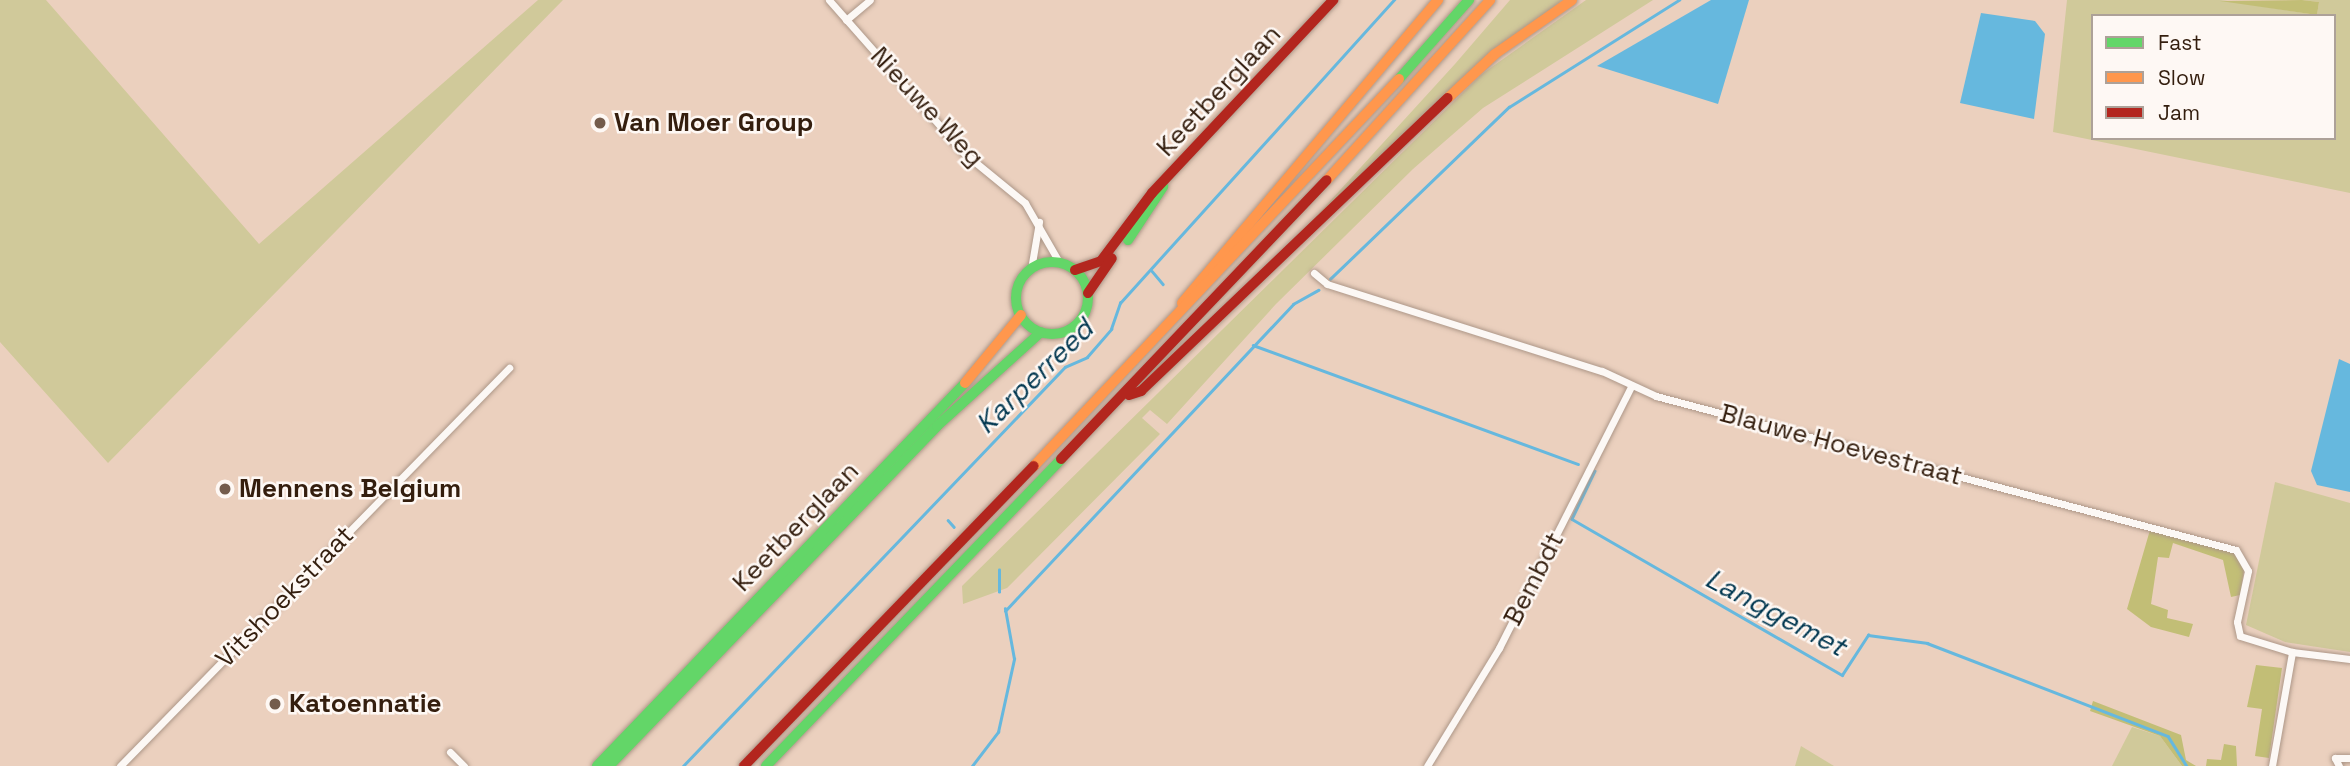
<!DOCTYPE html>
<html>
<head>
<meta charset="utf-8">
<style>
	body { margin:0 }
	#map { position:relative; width:2350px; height:766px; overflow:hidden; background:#ebd0be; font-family:"Space Grotesk",sans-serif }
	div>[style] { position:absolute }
	.green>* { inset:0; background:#d0c99a }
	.forest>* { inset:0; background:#c2be76 }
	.water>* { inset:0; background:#66b8de }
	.stream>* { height:2.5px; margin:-1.25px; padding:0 1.25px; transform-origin:1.25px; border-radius:1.25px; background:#66b8de }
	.roads { filter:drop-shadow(0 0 2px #ad9788) drop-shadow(0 0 2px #ad9788) }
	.street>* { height:7px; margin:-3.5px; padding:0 3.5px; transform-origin:3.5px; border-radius:3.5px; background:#fcf8f5 }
	.fast>* { height:10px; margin:-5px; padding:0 5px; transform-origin:5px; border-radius:5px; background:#63d668 }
	.fast>.ring { margin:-5px; padding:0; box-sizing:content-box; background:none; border:10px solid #63d668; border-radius:50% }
	.slow>* { height:10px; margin:-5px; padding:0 5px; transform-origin:5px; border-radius:5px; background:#ff974d }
	.jam>* { height:10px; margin:-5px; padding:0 5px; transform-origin:5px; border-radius:5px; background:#b3261e }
	.dots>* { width:19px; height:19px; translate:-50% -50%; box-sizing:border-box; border:4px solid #fef8f4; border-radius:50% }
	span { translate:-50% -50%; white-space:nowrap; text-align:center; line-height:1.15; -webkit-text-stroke:5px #fef8f4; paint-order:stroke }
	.street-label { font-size:26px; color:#341e0e }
	.poi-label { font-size:26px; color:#341e0e; font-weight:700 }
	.left { translate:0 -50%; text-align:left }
	.water-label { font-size:28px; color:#013750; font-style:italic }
	.legend { position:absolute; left:2091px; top:14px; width:245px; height:126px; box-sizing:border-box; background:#fef8f4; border:2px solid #ada198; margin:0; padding:9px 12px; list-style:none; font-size:21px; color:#341e0e }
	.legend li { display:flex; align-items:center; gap:14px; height:35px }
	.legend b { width:35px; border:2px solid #ada198 }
</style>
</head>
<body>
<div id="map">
	<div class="green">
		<div style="clip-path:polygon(0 0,46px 0,259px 244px,538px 0,563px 0,108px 463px,0 342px)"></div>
		<div style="clip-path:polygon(1510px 0,1562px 0,1310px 223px,1455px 64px)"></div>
		<div style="clip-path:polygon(1586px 0,1653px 0,1483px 108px,1413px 169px,1276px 304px,1167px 424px,1150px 410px,1142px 418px,1160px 434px,1007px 588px,963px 604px,962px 586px,1482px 74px)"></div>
		<div style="clip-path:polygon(evenodd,2067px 0,2221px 0,2317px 15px,2319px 2px,2302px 0,2350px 0,2350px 193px,2053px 132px,2067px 0,2093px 16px,2334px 16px,2334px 138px,2093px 138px,2093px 16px)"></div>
		<div style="clip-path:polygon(2275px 482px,2350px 503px,2350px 652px,2285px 642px,2246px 625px)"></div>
		<div style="clip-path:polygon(2132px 727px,2160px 736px,2182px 766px,2112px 766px)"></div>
		<div style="clip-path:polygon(1801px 746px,1834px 766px,1795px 766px)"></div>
	</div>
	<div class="forest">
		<div style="clip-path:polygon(2302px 0,2319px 2px,2317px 15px,2220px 1px)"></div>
		<div style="clip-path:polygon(2150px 530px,2234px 552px,2244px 570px,2240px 595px,2231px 597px,2223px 560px,2173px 543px,2169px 558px,2158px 557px,2151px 604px,2168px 610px,2167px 618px,2193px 624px,2189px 637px,2151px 627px,2127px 609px)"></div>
		<div style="clip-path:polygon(2256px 665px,2282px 668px,2269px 758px,2255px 756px,2262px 709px,2247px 707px)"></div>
		<div style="clip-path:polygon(2093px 701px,2181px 735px,2186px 760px,2196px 766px,2182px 766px,2160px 736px,2090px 711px)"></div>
		<div style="clip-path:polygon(2224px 744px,2236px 746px,2237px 766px,2206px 766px,2207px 759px,2221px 760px)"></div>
	</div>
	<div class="water">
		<div style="clip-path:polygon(1711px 0,1749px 0,1718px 104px,1597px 66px)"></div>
		<div style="clip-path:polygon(1981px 13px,2035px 21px,2045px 34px,2034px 119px,1960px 103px)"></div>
		<div style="clip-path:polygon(2339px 359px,2350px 364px,2350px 492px,2317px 485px,2311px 471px)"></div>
	</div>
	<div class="stream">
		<div style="left:1152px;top:271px;width:17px;rotate:50deg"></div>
		<div style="left:1330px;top:279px;width:248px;rotate:-43.9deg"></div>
		<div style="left:1509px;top:107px;width:201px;rotate:-32.2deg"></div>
		<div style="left:1253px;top:345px;width:346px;rotate:20.1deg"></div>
		<div style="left:1595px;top:471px;width:53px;rotate:115.6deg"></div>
		<div style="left:1572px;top:519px;width:312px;rotate:30deg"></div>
		<div style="left:1842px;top:675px;width:48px;rotate:-57deg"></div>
		<div style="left:1868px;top:635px;width:60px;rotate:7.7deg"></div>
		<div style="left:1927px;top:643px;width:258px;rotate:21.1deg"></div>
		<div style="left:2168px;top:736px;width:36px;rotate:58deg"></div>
		<div style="left:948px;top:520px;width:9px;rotate:49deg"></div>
		<div style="left:999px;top:592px;width:22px;rotate:-90deg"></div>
		<div style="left:1005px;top:611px;width:421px;rotate:-46.8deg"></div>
		<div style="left:1293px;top:304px;width:29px;rotate:-29deg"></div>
		<div style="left:683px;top:766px;width:552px;rotate:-46.25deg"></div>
		<div style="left:1065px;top:367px;width:24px;rotate:-24deg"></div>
		<div style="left:1087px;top:357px;width:37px;rotate:-49deg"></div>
		<div style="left:1111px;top:329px;width:28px;rotate:-71deg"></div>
		<div style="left:1120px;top:303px;width:409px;rotate:-47.9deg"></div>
		<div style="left:972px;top:766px;width:43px;rotate:-52.6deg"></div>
		<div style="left:998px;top:732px;width:75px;rotate:-77.6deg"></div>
		<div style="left:1014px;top:659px;width:51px;rotate:-100.2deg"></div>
	</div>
	<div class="roads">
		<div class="street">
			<div style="left:829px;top:0;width:204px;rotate:48.6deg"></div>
			<div style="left:964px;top:153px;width:79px;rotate:39.3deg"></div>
			<div style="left:1025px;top:203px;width:68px;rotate:60deg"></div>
			<div style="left:846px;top:20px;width:31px;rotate:-40deg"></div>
			<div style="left:1031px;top:269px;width:48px;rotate:-80.3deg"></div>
			<div style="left:1314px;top:273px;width:17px;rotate:40deg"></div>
			<div style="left:1327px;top:284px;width:288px;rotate:17.6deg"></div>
			<div style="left:1602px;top:371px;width:60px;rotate:24.8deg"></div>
			<div style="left:1656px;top:396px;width:600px;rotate:14.87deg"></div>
			<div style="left:2236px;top:550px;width:24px;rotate:60deg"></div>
			<div style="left:2248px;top:571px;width:52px;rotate:102.2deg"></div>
			<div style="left:2237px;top:622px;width:14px;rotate:78deg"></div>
			<div style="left:2240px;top:636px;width:54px;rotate:17.1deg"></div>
			<div style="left:2292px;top:652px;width:58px;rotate:6.9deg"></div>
			<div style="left:450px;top:752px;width:20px;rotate:45deg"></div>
			<div style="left:120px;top:766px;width:557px;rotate:-45.66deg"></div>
			<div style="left:1427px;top:766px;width:138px;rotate:-58.6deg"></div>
			<div style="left:1499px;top:648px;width:292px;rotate:-63.2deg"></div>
			<div style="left:2272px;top:766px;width:116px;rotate:-80deg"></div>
			<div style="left:2339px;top:766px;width:9px;rotate:-117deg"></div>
			<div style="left:2335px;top:758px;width:15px"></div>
		</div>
		<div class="fast">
			<div style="left:1399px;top:79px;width:106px;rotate:-48.5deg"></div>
			<div style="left:1128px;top:240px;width:64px;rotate:-56.6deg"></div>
			<div class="ring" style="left:1016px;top:262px;width:62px;height:62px"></div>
			<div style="left:597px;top:766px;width:531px;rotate:-46.14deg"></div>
			<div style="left:609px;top:766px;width:472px;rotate:-46deg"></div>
			<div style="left:937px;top:426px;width:140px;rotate:-42.1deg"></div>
			<div style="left:766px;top:766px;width:426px;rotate:-46.1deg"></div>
		</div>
		<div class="slow">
			<div style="left:1448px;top:98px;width:64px;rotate:-43.1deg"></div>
			<div style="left:1495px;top:54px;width:94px;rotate:-35deg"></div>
			<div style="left:1327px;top:180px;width:243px;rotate:-47.8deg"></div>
			<div style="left:1182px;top:303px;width:397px;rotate:-49.8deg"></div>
			<div style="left:965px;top:383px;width:88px;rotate:-50.5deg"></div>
			<div style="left:1034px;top:466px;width:532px;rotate:-46.68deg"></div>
		</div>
		<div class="jam">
			<div style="left:1075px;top:270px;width:28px;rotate:-19deg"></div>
			<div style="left:1101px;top:261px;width:85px;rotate:-53.1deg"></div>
			<div style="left:1152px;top:193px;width:265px;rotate:-46.8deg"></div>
			<div style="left:1088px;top:293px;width:42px;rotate:-55.6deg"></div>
			<div style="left:1129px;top:395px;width:13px;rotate:-18deg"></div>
			<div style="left:1141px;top:391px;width:424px;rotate:-43.7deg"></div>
			<div style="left:1061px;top:459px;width:385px;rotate:-46.4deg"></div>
			<div style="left:744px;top:766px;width:417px;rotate:-46deg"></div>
		</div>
	</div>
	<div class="dots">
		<div style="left:600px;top:123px;background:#745c4c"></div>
		<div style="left:225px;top:489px;background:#745c4c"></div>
		<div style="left:275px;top:704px;background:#745c4c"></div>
	</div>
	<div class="street-label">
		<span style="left:1219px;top:91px;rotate:-47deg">Keetberglaan</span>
		<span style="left:927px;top:107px;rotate:47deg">Nieuwe Weg</span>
		<span style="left:1841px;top:445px;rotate:15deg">Blauwe Hoevestraat</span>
		<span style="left:796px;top:527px;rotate:-46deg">Keetberglaan</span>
		<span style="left:1534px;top:579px;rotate:-63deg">Bembdt</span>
		<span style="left:285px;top:597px;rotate:-46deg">Vitshoekstraat</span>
	</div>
	<div class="poi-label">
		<span class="left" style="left:614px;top:123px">Van Moer Group</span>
		<span class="left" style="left:239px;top:489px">Mennens Belgium</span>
		<span class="left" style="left:289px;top:704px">Katoennatie</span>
	</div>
	<div class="water-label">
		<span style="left:1034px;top:376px;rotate:-44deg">Karperreed</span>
		<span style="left:1776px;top:612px;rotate:28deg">Langgemet</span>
	</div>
	<ul class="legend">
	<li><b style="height:9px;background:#63d668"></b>Fast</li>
	<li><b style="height:9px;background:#ff974d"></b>Slow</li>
	<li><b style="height:9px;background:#b3261e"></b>Jam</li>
	</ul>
</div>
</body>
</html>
